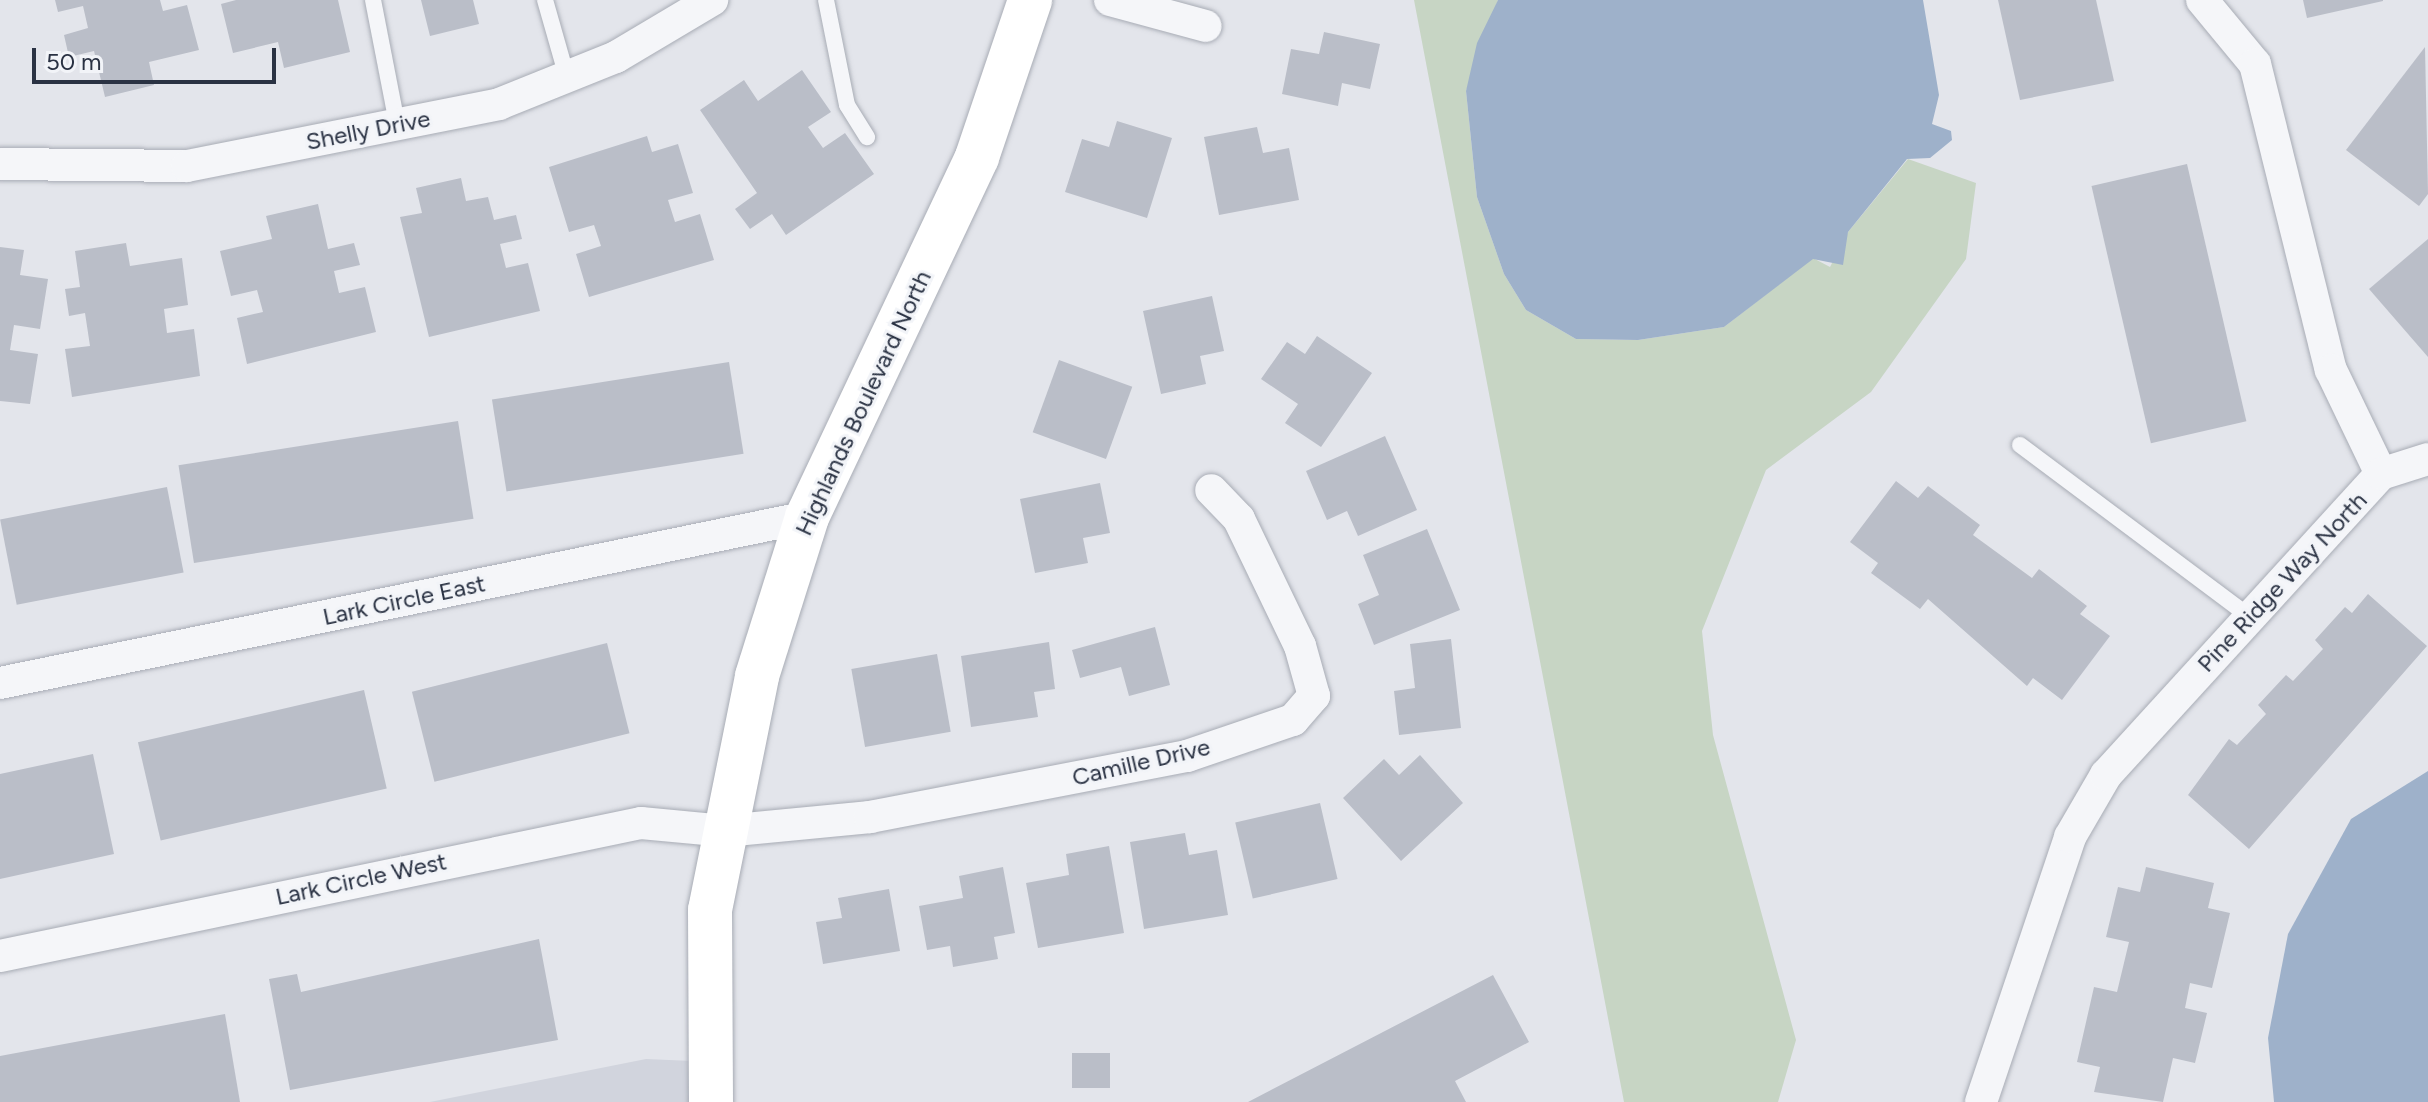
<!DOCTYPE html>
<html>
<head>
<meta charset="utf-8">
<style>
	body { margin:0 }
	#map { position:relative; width:2428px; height:1102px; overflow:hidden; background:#e3e5eb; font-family:Figtree,sans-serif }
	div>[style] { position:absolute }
	.built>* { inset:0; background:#d1d4dd }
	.green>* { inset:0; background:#c7d5c4 }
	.water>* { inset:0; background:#9eb1ca }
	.building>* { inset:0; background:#babec8; transform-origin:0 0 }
	.roads { filter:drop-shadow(0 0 2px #a8acb5) drop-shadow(0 0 2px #a8acb5) }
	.lane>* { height:16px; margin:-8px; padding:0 8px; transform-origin:8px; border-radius:8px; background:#f5f6f9 }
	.street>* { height:32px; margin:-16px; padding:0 16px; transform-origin:16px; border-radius:16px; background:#f5f6f9 }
	.secondary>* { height:44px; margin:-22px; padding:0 22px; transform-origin:22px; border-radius:22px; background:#fff }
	span { translate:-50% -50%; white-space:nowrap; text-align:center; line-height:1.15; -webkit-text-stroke:6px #f2f4f8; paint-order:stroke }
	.street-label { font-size:24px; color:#2a3243 }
	.scale { position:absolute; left:32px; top:48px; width:244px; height:36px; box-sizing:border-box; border:4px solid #2a3243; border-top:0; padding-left:10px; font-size:24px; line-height:28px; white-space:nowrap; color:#2a3243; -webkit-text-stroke:6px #f2f4f8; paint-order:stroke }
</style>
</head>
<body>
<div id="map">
	<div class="built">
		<div style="clip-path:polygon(646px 1059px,692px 1061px,692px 1102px,430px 1102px)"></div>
	</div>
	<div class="green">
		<div style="clip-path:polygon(1414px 0,1498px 0,1466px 91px,1477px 197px,1504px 274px,1526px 310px,1576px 339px,1638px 340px,1724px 327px,1813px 258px,1830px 267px,1848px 232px,1908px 159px,1976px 183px,1966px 259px,1871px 392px,1766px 470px,1702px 631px,1713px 735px,1796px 1040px,1778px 1102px,1624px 1102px)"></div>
	</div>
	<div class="water">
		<div style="clip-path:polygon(1498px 0,1923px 0,1939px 95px,1932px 124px,1951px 131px,1952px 140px,1930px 158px,1907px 159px,1848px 232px,1843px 265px,1813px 259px,1724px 327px,1638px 340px,1576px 339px,1526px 310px,1504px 274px,1477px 197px,1466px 91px,1477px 43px)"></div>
		<div style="clip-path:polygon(2428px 771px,2428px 1102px,2274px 1102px,2268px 1038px,2288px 934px,2351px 819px)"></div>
	</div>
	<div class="building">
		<div style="clip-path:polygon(55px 0,160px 0,163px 11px,187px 5px,199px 50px,149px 62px,154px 85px,105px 97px,94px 51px,69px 57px,64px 35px,88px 28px,83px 6px,58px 12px)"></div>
		<div style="clip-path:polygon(236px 0,338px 0,350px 52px,284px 68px,278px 42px,233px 53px,221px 4px)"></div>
		<div style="clip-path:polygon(421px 0,473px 0,479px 24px,430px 36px)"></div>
		<div style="clip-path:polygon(1998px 0,2096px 0,2114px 81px,2020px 100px)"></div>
		<div style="clip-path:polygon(2303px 0,2383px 0,2383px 1px,2307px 18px)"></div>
		<div style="clip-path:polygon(1324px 32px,1380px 44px,1370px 89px,1342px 83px,1338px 106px,1282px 94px,1291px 49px,1319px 54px)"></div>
		<div style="clip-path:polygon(2425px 47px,2428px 194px,2419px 206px,2346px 150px)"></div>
		<div style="clip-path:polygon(802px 70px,831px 112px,808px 127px,823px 148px,845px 133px,874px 174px,786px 235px,772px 214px,750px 229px,735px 209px,757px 193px,700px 110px,744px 80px,758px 101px)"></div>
		<div style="clip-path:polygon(1117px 121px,1172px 138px,1147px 218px,1065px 192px,1082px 139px,1109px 147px)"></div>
		<div style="clip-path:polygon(1257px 127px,1263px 153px,1289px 148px,1299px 200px,1219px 215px,1204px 137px)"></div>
		<div style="clip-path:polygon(647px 136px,652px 152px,678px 144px,693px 193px,668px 200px,675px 222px,700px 214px,714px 260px,589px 297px,576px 254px,601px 246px,594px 225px,569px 232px,549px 167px)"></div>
		<div style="left:2187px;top:164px;width:264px;height:98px;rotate:77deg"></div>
		<div style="clip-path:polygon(461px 178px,466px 201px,488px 197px,494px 220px,516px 215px,522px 239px,500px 244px,506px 268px,528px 263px,540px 311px,429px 337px,400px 217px,422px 213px,416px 188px)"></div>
		<div style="clip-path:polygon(318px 204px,328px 249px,354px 243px,360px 265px,334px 271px,339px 293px,365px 287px,376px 332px,247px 364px,237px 318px,263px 312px,257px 290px,231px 296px,220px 251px,272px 239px,266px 216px)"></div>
		<div style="clip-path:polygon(2428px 239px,2428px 357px,2369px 289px)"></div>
		<div style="clip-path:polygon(126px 243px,130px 266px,182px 258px,188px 305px,164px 309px,167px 333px,194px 329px,200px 376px,72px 397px,65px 349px,90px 346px,85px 313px,69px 316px,65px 289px,80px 287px,75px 251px)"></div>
		<div style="clip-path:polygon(0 247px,24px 250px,20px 275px,48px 279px,40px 329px,14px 325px,10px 350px,38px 354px,30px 404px,0 401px)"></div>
		<div style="clip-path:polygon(1212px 296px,1224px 351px,1200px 356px,1206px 384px,1161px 394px,1143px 311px)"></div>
		<div style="clip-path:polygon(1317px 336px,1372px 373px,1321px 447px,1285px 423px,1298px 404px,1261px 379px,1287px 342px,1305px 354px)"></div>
		<div style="left:1059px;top:360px;width:78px;height:77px;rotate:20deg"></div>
		<div style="left:729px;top:362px;width:93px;height:240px;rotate:81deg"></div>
		<div style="left:458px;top:421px;width:99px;height:283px;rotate:81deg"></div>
		<div style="clip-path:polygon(1385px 436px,1417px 510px,1358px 536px,1347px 511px,1327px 520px,1306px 471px)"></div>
		<div style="clip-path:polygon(1896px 481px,1918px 498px,1928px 486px,1980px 525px,1973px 535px,2032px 578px,2039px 569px,2087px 606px,2080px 614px,2110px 636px,2062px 700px,2033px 678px,2027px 686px,1928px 599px,1920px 609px,1871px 573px,1878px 563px,1850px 542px)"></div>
		<div style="clip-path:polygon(1100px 483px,1110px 533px,1083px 538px,1088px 563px,1035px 573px,1020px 499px)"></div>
		<div style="left:167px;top:487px;width:87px;height:170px;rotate:79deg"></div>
		<div style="clip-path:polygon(1427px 529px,1460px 610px,1374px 645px,1358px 604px,1379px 595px,1363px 555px)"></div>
		<div style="clip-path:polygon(2368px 594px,2427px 646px,2249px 849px,2188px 795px,2229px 739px,2237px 745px,2266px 714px,2258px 705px,2286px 675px,2293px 681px,2323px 649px,2315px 640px,2345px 607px,2352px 613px)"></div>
		<div style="clip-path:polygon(1155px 627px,1170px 685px,1129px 696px,1121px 667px,1080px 678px,1072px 650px)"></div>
		<div style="clip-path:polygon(1451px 639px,1461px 728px,1399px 735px,1394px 691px,1415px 688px,1410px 644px)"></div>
		<div style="clip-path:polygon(1049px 642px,1055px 689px,1034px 692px,1038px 717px,971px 727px,961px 656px)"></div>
		<div style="left:607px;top:643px;width:93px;height:201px;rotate:76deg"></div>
		<div style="left:937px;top:654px;width:79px;height:87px;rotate:80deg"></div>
		<div style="left:364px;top:690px;width:101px;height:232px;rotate:77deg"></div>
		<div style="clip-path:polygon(93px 754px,114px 854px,0 879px,0 774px)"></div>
		<div style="clip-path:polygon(1420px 755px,1463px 803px,1401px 861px,1343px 798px,1384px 759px,1399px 775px)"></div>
		<div style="left:1320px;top:803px;width:78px;height:87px;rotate:77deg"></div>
		<div style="clip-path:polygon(1185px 833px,1189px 855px,1217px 850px,1228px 915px,1144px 929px,1130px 842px)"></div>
		<div style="clip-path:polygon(1109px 846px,1124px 933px,1038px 948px,1026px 883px,1069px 875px,1066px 854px)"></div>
		<div style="clip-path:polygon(1003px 867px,1015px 933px,994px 937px,998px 959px,953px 967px,950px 946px,927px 950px,919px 906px,963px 898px,959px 876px)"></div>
		<div style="clip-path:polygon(2146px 867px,2214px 883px,2208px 908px,2230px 913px,2212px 988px,2190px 983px,2185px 1008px,2207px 1013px,2195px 1063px,2173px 1058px,2163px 1102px,2094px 1092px,2100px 1067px,2077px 1062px,2094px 987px,2117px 992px,2129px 942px,2106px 937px,2118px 887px,2140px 892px)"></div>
		<div style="clip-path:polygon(889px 889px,900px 951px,823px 964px,816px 922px,842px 918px,838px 898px)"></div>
		<div style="clip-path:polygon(539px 939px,558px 1040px,290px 1090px,269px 979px,297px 974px,301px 992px)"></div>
		<div style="clip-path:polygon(1493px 975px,1529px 1042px,1455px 1081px,1466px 1102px,1248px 1102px)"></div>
		<div style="clip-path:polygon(225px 1014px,240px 1102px,0 1102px,0 1056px)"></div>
		<div style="left:1110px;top:1053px;width:35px;height:38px;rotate:90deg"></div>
	</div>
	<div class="roads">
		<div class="lane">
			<div style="left:373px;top:0;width:126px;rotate:79deg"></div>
			<div style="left:545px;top:0;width:80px;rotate:74.1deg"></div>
			<div style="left:826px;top:0;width:107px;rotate:78.7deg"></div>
			<div style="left:847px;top:105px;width:38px;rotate:58deg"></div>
			<div style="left:2020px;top:445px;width:287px;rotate:36.8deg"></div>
		</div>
		<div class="street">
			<div style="left:1110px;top:0;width:99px;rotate:15.2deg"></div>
			<div style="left:2202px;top:0;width:83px;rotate:50.4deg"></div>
			<div style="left:2255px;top:64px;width:315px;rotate:76.1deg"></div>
			<div style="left:2331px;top:370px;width:115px;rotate:64.3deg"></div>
			<div style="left:0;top:164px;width:187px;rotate:0.6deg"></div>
			<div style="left:187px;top:166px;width:318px;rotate:-11.2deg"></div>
			<div style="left:499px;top:104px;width:126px;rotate:-21.9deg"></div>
			<div style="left:616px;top:57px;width:112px;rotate:-30.7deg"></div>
			<div style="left:0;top:683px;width:824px;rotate:-11.62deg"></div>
			<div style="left:0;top:956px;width:655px;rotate:-11.72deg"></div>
			<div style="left:641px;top:823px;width:84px;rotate:5.4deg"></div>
			<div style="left:725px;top:831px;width:146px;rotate:-5.5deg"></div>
			<div style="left:870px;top:817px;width:323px;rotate:-10.9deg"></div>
			<div style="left:1187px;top:756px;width:112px;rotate:-18.8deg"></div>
			<div style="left:1293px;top:720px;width:32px;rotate:-49deg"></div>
			<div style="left:1314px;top:696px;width:52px;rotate:-105.6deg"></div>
			<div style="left:1300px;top:646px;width:141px;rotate:-115.7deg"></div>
			<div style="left:1239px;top:519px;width:40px;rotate:-134deg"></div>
			<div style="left:1981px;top:1102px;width:280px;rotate:-71.4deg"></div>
			<div style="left:2070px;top:837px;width:72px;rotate:-59.9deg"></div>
			<div style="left:2106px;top:775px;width:408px;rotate:-47.6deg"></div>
			<div style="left:2381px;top:474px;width:49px;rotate:-17.7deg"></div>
		</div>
		<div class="secondary">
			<div style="left:711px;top:1102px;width:192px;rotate:-90.3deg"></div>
			<div style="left:710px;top:910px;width:239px;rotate:-78.6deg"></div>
			<div style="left:757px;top:676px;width:167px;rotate:-72.5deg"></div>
			<div style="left:807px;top:517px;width:398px;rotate:-64.7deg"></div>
			<div style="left:977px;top:157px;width:166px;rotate:-71.3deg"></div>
		</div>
	</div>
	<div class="street-label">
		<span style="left:368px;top:130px;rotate:-11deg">Shelly Drive</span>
		<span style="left:863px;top:403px;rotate:-65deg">Highlands Boulevard North</span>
		<span style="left:2282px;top:582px;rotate:-47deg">Pine Ridge Way North</span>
		<span style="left:404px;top:600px;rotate:-12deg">Lark Circle East</span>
		<span style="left:1141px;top:762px;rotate:-13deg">Camille Drive</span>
		<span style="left:361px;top:879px;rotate:-12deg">Lark Circle West</span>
	</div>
	<div class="scale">50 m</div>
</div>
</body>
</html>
